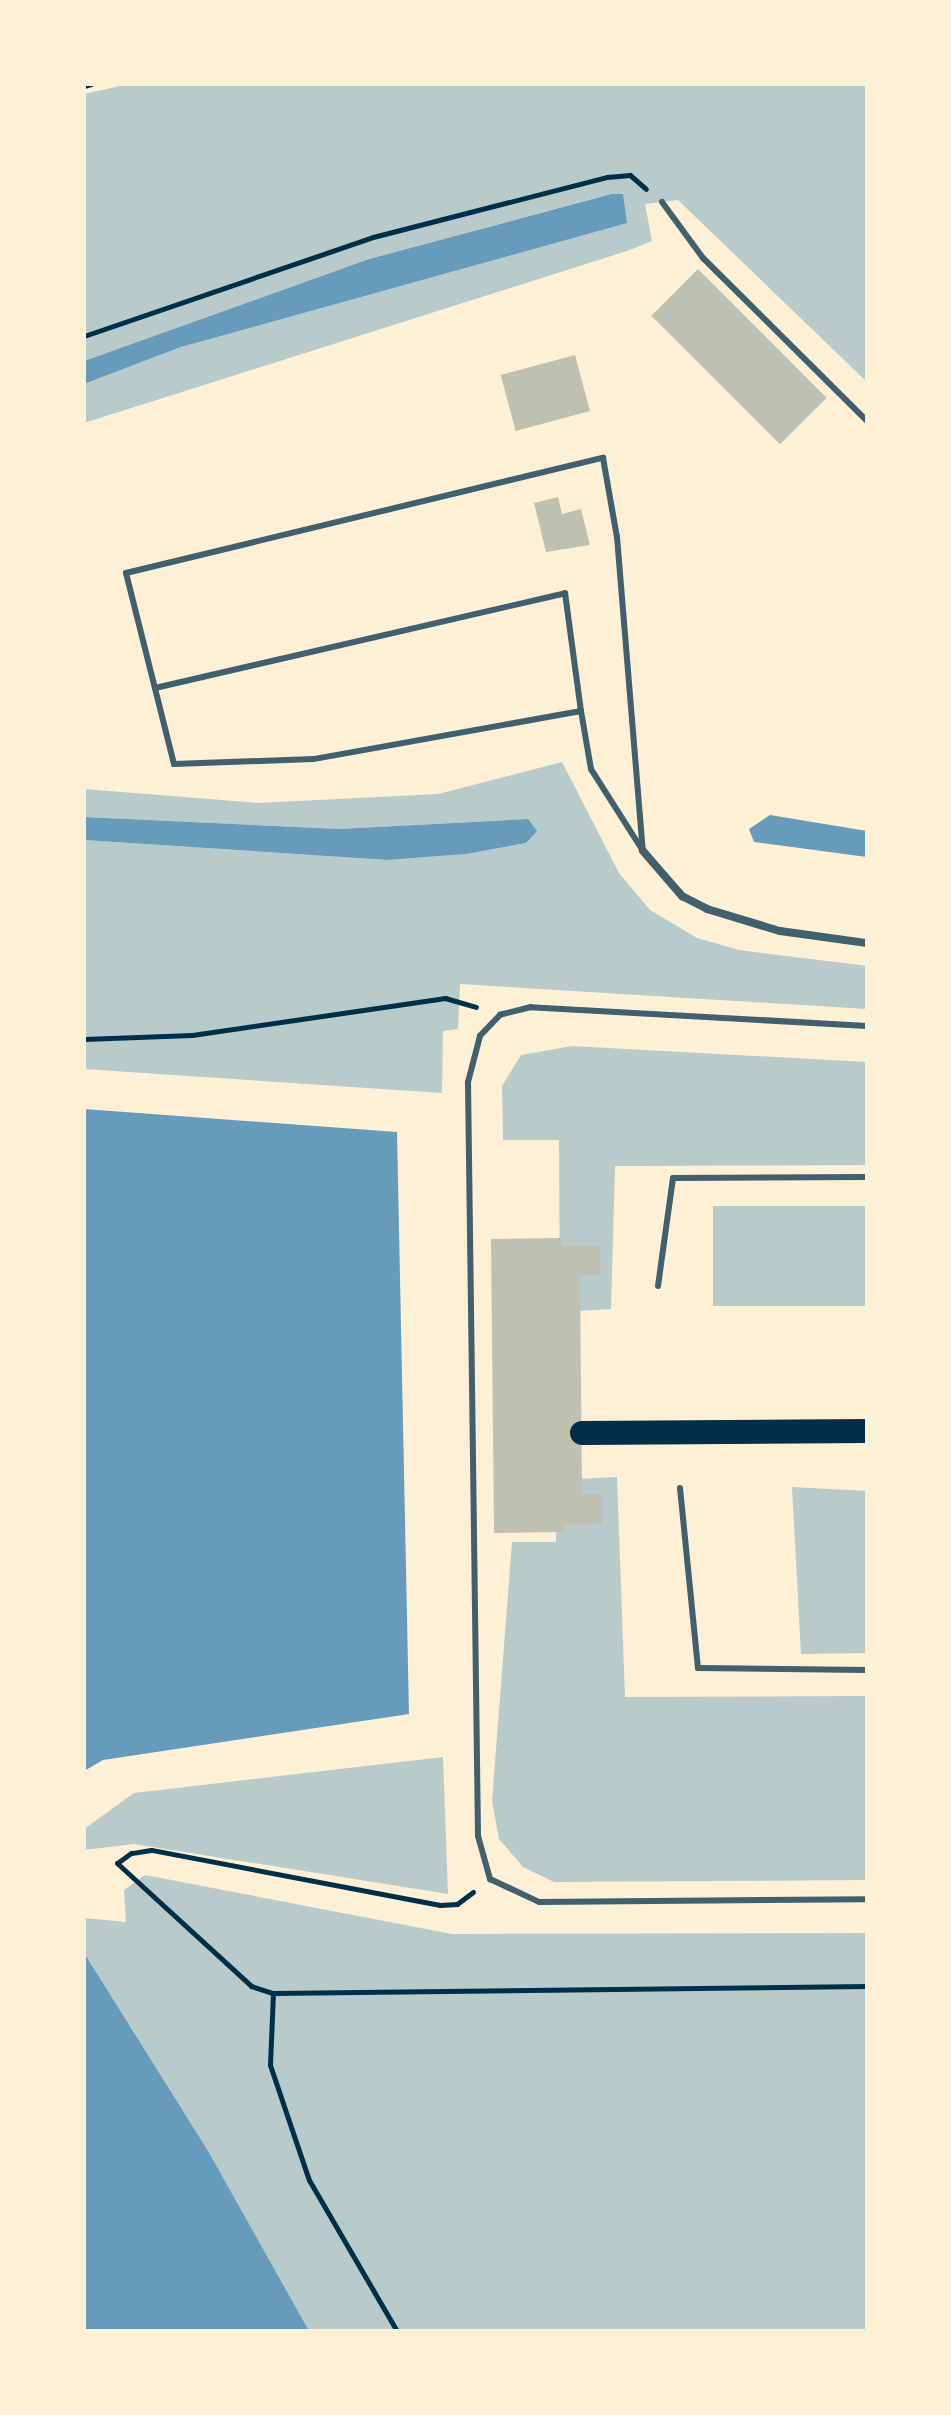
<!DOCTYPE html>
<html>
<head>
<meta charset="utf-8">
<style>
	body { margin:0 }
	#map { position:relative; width:951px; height:2415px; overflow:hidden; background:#fdf0d5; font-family:"Open Sans",sans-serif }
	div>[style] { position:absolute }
	.green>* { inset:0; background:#b9caca; transform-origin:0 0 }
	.water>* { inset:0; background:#669bbc }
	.building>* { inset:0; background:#bec0b2; transform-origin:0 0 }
	.path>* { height:5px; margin:-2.5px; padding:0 2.5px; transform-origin:2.5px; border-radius:2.5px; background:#003049 }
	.service>* { height:6px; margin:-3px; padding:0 3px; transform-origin:3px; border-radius:3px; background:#3f606c }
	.minor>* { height:8px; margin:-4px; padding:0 4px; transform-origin:4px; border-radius:4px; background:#3f606c }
	.motorway>* { height:24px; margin:-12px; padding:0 12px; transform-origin:12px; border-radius:12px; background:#003049 }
	span { translate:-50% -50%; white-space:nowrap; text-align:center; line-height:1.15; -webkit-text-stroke:6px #fdf0d5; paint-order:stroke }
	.frame { position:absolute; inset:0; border:86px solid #fdf0d5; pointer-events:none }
</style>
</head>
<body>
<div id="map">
	<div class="green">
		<div style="clip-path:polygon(129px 84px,867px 84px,867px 382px,678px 200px,645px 204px,652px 241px,630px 250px,84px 423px,84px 384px,181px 347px,627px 222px,610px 194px,369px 259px,84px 361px,84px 94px)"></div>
		<div style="clip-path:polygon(562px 762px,619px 873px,650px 910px,697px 938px,739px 950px,867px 966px,867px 1009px,460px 984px,458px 1029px,443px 1031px,442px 1093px,84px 1069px,84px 840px,387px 860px,467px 854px,526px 843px,528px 819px,339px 829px,84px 817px,84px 789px,258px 803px,438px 794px)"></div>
		<div style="clip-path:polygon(572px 1046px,867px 1062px,867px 1165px,615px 1166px,611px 1309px,560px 1312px,559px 1140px,503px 1140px,502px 1086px,521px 1055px)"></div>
		<div style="left:713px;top:1206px;width:154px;height:100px"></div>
		<div style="clip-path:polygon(617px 1477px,625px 1697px,867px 1696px,867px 1880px,554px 1882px,523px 1867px,499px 1839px,492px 1801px,512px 1542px,556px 1542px,557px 1480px)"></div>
		<div style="clip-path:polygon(792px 1487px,867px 1491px,867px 1653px,801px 1654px)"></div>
		<div style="clip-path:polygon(443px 1757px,448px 1894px,134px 1844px,84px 1850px,84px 1829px,134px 1793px)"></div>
		<div style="clip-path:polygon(145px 1875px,452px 1934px,867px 1933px,867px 2331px,284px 2331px,84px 1989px,84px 1918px,126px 1922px,124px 1890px)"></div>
	</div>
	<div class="water">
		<div style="clip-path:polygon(611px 194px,623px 194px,627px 223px,181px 347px,84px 384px,84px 361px,369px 259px)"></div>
		<div style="clip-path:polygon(770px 815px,867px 831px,867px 857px,754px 842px,749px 829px)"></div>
		<div style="clip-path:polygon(84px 817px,339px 829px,528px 819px,537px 831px,526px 843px,467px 854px,387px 860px,84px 840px)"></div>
		<div style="clip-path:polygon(84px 1109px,397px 1132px,409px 1714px,103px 1760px,84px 1771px)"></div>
		<div style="clip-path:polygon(84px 1953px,208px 2151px,309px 2331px,84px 2331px)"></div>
	</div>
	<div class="building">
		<div style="left:698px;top:269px;width:182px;height:66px;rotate:45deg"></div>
		<div style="left:575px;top:355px;width:58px;height:77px;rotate:75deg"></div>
		<div style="clip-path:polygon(558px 497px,562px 514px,581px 509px,590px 545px,546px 552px,534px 503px)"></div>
		<div style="clip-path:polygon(562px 1238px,562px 1246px,600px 1246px,600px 1275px,580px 1275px,582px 1494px,602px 1494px,602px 1524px,565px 1525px,565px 1532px,494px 1533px,491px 1239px)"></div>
	</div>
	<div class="path">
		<div style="left:84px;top:86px;width:7px;rotate:-16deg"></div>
		<div style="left:84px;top:336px;width:305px;rotate:-18.9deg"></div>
		<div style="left:373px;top:237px;width:242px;rotate:-14.4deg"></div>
		<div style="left:607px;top:177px;width:23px;rotate:-5deg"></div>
		<div style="left:630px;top:175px;width:21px;rotate:41deg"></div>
		<div style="left:84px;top:1039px;width:108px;rotate:-2.1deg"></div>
		<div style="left:192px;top:1035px;width:256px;rotate:-8.3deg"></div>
		<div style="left:445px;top:998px;width:32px;rotate:16deg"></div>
		<div style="left:473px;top:1892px;width:20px;rotate:143deg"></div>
		<div style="left:457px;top:1904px;width:17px;rotate:177deg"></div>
		<div style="left:440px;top:1905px;width:294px;rotate:-169.2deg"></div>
		<div style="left:151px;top:1850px;width:20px;rotate:171deg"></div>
		<div style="left:131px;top:1853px;width:17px;rotate:144deg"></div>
		<div style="left:117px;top:1863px;width:182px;rotate:42.5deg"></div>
		<div style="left:251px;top:1986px;width:23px;rotate:18deg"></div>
		<div style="left:273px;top:1993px;width:594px;rotate:-0.68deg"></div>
		<div style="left:273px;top:1993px;width:72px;rotate:92.4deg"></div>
		<div style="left:270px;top:2065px;width:121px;rotate:71.3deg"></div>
		<div style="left:309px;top:2180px;width:175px;rotate:59.8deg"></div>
	</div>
	<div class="service">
		<div style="left:662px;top:202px;width:69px;rotate:53.8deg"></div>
		<div style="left:703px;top:258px;width:231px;rotate:44.8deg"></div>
		<div style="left:603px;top:458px;width:80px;rotate:80deg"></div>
		<div style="left:617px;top:537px;width:315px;rotate:85.3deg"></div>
		<div style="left:643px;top:851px;width:97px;rotate:-122.4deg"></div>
		<div style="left:591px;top:769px;width:59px;rotate:-99.8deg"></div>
		<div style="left:581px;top:711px;width:272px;rotate:169.8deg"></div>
		<div style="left:313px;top:759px;width:139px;rotate:177.9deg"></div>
		<div style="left:174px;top:764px;width:197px;rotate:-104.1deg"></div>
		<div style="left:126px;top:573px;width:491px;rotate:-13.6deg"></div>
		<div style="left:155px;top:688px;width:421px;rotate:-13deg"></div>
		<div style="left:565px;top:593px;width:119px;rotate:82.3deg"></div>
		<div style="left:867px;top:1026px;width:337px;rotate:-176.8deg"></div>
		<div style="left:531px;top:1007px;width:32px;rotate:166deg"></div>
		<div style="left:500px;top:1015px;width:29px;rotate:134deg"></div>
		<div style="left:480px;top:1036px;width:48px;rotate:104.6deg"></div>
		<div style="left:468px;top:1082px;width:754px;rotate:89.24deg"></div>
		<div style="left:478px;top:1836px;width:45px;rotate:74.4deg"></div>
		<div style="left:490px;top:1879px;width:54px;rotate:25.1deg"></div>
		<div style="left:539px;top:1902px;width:328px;rotate:-0.5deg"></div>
		<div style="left:658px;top:1286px;width:109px;rotate:-82.1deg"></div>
		<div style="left:673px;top:1178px;width:194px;rotate:-0.3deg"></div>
		<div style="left:680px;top:1488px;width:181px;rotate:84.3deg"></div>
		<div style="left:698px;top:1668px;width:169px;rotate:0.7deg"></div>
	</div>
	<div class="minor">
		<div style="left:643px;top:851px;width:60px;rotate:49.1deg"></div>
		<div style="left:682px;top:896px;width:28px;rotate:27deg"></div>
		<div style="left:707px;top:909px;width:76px;rotate:16.8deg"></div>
		<div style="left:780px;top:931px;width:88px;rotate:7.9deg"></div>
	</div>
	<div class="motorway">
		<div style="left:582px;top:1433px;width:285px;rotate:-0.4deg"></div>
	</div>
	<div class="frame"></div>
</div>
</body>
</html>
